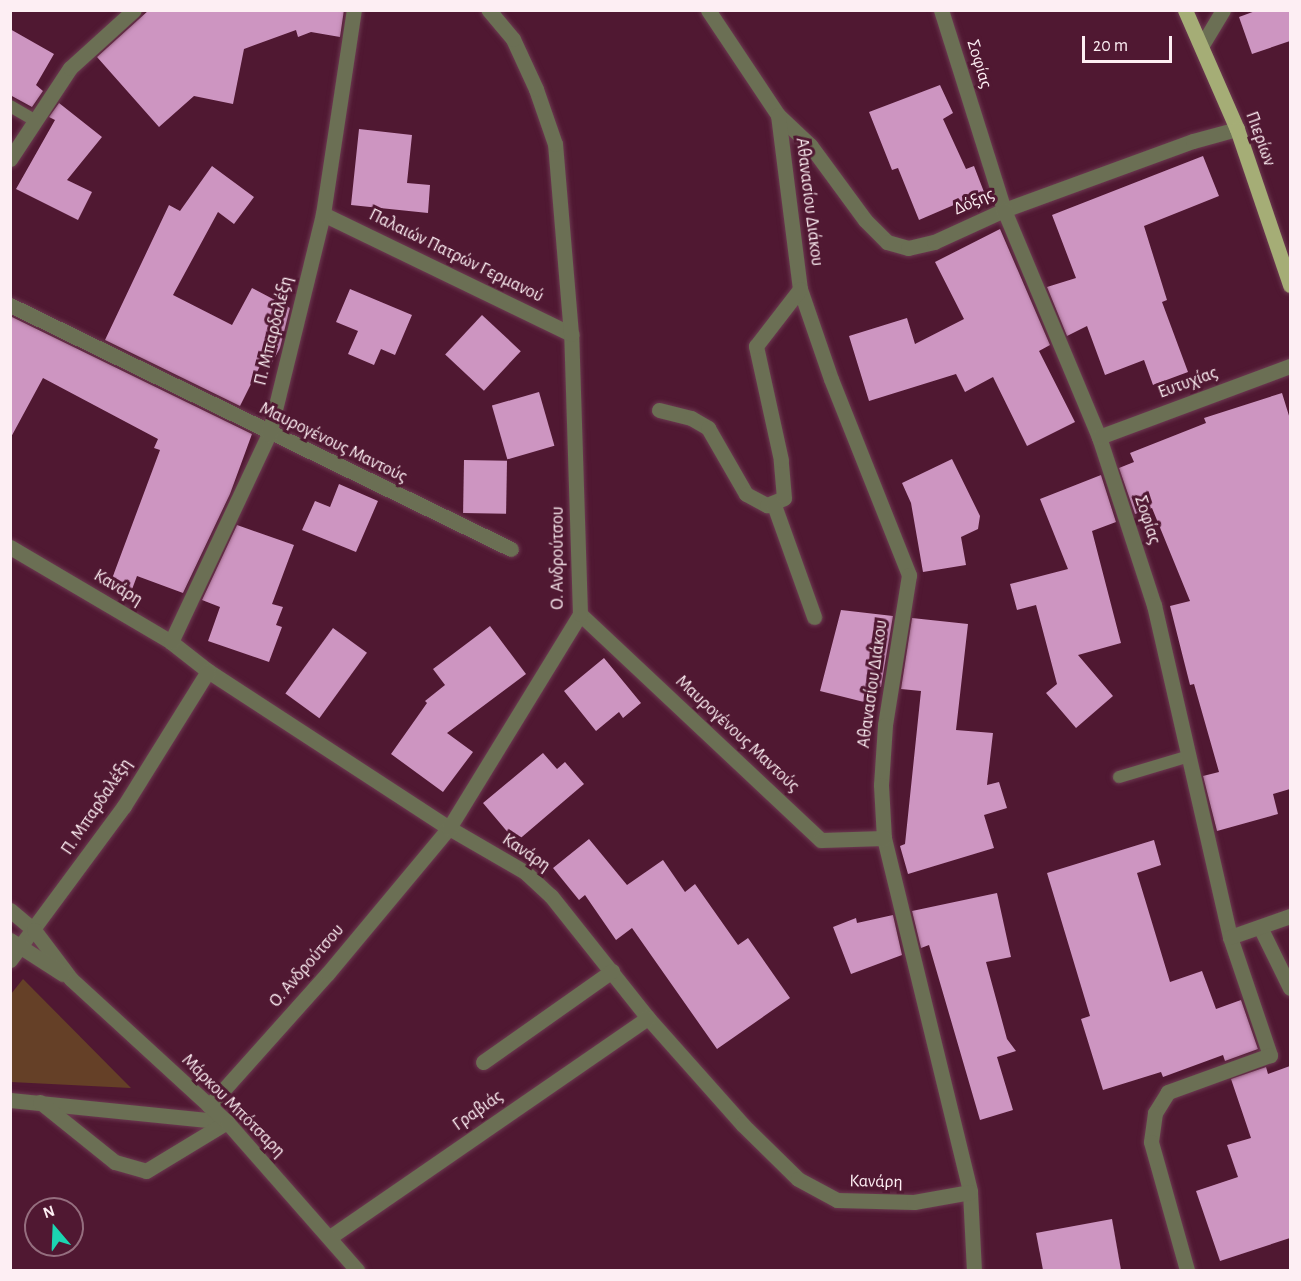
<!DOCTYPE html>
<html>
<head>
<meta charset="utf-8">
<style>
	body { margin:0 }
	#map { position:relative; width:1301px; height:1281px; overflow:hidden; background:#501832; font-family:"Alegreya Sans",sans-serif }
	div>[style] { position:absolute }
	.green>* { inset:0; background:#654027 }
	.building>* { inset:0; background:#cd95c1; transform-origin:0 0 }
	.roads { filter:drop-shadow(0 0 2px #6c3a51) drop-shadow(0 0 2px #6c3a51) }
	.service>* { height:12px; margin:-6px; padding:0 6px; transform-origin:6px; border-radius:6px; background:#6b6f54 }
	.minor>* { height:15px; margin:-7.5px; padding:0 7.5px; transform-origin:7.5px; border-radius:7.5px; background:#6b6f54 }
	.tertiary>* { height:15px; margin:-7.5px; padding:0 7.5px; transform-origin:7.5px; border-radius:7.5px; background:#6b6f54 }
	.primary>* { height:15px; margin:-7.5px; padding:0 7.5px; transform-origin:7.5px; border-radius:7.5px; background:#a5ad76 }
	span { translate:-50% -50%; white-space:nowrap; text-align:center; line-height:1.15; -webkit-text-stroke:6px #501832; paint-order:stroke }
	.street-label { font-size:18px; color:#fdeef3 }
	.frame { position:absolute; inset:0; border:12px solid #fdeef3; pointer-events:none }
	.north { position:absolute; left:24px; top:1197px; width:60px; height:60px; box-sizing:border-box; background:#501832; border:2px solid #956e7f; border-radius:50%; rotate:341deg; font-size:16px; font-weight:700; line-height:24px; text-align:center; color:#fdeef3 }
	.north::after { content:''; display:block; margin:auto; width:21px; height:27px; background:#1bd5b1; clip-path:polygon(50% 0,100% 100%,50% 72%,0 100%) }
	.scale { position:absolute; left:1082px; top:36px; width:90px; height:27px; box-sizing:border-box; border:3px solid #fdeef3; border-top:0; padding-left:8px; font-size:18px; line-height:21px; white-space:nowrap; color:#fdeef3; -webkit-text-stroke:4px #501832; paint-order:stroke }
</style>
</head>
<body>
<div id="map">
	<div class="green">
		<div style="clip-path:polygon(23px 979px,131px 1088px,11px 1082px,11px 994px)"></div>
	</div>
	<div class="building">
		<div style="clip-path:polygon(149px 10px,344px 10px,340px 37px,311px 32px,298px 37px,296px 30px,244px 49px,233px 104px,194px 96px,159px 127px,97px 57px)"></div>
		<div style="clip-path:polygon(1258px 10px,1290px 10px,1290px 41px,1252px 54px,1239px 17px)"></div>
		<div style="clip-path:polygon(10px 29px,54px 54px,36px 85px,43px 91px,32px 107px,10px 95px)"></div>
		<div style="clip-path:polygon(940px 85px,953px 113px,943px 119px,966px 169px,974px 166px,984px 192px,919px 220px,898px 168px,892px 170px,869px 112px)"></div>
		<div style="clip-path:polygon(59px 103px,102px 137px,67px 180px,92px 192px,78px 220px,16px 189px,55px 120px,49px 117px)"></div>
		<div style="clip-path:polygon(359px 129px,412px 135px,407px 183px,430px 185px,428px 213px,351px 205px)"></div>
		<div style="clip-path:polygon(1203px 156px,1219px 196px,1144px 226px,1167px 300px,1162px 302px,1188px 372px,1153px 385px,1144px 360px,1105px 375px,1087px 326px,1067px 336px,1047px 287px,1076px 278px,1052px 215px)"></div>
		<div style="clip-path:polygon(212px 166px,254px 197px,234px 224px,218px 212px,173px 295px,232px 325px,252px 288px,290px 308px,280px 348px,268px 370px,260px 366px,240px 406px,105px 340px,169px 205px,180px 211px)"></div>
		<div style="clip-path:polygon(1000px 229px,1050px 345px,1039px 351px,1075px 422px,1027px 446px,993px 377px,965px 392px,956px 374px,869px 401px,849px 336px,907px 318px,915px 344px,964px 319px,935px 262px)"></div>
		<div style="clip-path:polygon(350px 289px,412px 315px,395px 355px,381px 349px,374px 365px,348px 354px,358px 331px,336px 322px)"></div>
		<div style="left:482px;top:315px;width:53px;height:54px;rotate:43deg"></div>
		<div style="clip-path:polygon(10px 316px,252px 434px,230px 494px,183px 593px,137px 576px,131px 592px,110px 584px,160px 450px,154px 448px,158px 439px,43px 378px,10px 439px)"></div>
		<div style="left:539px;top:392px;width:56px;height:49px;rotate:74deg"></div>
		<div style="clip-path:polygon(1282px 393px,1290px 419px,1290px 789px,1273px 794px,1278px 814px,1217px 831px,1203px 776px,1219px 772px,1194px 684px,1190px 685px,1170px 606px,1190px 601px,1152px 508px,1135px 514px,1119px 468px,1134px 462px,1130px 453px,1206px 423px,1204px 418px)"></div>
		<div style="clip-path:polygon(952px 459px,980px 516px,978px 529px,961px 537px,966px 565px,923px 572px,911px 503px,902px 483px)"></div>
		<div style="left:464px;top:460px;width:43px;height:53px;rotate:1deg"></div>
		<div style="clip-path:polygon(1101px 475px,1116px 522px,1092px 531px,1121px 643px,1078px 655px,1113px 696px,1076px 728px,1046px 693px,1057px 684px,1036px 605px,1017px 610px,1010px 584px,1068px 569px,1040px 499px)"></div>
		<div style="clip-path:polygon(339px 484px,378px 501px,356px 552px,302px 530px,315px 501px,330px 507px)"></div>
		<div style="clip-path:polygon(237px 525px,294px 545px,272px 604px,283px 607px,276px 625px,282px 627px,269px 662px,208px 641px,220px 607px,202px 600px)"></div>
		<div style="clip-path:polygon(841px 610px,893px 616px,881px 687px,869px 685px,864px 702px,820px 691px)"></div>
		<div style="clip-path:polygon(912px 618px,968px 624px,956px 730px,993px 733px,987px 785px,999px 782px,1007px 808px,984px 815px,994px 848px,908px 874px,900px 846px,905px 844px,921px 691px,901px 689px)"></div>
		<div style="clip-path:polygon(490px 626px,526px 674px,447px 733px,473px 752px,443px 792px,391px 754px,427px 703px,425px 701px,445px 685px,433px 669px)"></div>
		<div style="left:333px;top:628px;width:42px;height:81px;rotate:36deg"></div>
		<div style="clip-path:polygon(604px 658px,641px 703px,623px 718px,619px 712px,596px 731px,564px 691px)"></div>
		<div style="clip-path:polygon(543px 753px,557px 769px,565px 762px,584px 784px,516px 842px,483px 803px)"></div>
		<div style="clip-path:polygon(589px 839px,627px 885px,663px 860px,685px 892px,695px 884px,738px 945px,748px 938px,790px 998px,717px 1049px,632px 928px,616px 940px,585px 895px,579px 900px,553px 868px)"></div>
		<div style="clip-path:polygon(1154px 840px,1161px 865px,1137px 873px,1170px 982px,1202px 971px,1216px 1009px,1241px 1000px,1258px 1049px,1225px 1061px,1223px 1055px,1163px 1077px,1161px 1072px,1103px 1090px,1081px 1019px,1090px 1016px,1047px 873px)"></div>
		<div style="clip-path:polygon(997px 893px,1011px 957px,986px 962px,1007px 1039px,1016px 1051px,997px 1057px,1013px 1110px,980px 1120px,929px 945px,921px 948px,912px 911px)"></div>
		<div style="clip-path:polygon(893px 915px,902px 955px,851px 974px,833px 927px,856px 918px,857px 923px)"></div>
		<div style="clip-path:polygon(1290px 1066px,1290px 1238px,1220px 1261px,1196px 1191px,1238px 1177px,1227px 1145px,1251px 1138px,1231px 1079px,1266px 1067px,1268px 1074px)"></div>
		<div style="clip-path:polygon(1112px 1219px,1121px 1270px,1043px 1270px,1036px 1233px)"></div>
	</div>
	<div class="roads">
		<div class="service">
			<div style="left:10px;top:106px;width:28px;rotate:30deg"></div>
			<div style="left:1119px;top:777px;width:70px;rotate:-16.6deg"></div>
		</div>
		<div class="minor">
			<div style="left:708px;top:10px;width:126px;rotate:56.3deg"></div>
			<div style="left:778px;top:115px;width:44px;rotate:43.2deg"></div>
			<div style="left:810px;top:145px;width:93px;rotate:53.7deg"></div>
			<div style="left:865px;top:220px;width:31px;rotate:45deg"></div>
			<div style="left:887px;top:242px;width:22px;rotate:16deg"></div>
			<div style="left:908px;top:248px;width:27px;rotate:-13deg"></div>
			<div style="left:934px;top:242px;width:77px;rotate:-24.6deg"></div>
			<div style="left:1004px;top:210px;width:201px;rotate:-20.1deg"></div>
			<div style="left:1193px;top:141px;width:46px;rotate:-15.3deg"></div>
			<div style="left:941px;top:10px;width:210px;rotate:72.5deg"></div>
			<div style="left:1004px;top:210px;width:246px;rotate:67.3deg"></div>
			<div style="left:1099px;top:437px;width:177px;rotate:71.9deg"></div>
			<div style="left:1154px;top:605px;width:341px;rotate:77.1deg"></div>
			<div style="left:1230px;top:937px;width:125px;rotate:71.3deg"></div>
			<div style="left:1270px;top:1055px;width:109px;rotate:160.1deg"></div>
			<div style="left:1168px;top:1092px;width:25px;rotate:122deg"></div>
			<div style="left:1155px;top:1113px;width:29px;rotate:98deg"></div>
			<div style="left:1151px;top:1142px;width:133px;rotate:74.3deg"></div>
			<div style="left:1202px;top:45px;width:41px;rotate:-59deg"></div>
			<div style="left:778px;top:115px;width:175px;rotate:82.8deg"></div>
			<div style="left:800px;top:289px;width:95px;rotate:71deg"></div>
			<div style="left:831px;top:379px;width:211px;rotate:68.3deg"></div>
			<div style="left:909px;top:575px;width:152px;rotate:99.1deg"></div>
			<div style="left:885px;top:725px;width:60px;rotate:93.8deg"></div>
			<div style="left:881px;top:785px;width:53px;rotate:86.8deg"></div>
			<div style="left:884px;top:838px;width:364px;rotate:76.3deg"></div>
			<div style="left:970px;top:1192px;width:78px;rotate:87.1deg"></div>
			<div style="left:323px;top:214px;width:276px;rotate:25.8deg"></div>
			<div style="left:10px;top:305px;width:557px;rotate:25.97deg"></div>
			<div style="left:659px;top:410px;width:33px;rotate:14deg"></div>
			<div style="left:691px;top:418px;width:20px;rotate:30deg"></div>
			<div style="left:708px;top:428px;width:76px;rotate:60.1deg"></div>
			<div style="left:746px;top:494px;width:24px;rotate:28deg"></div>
			<div style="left:767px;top:505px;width:18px;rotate:-22deg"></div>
			<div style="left:784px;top:498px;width:38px;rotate:-95deg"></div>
			<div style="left:781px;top:460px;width:117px;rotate:-102.4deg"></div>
			<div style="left:756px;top:346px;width:72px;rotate:-52.3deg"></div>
			<div style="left:1099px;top:437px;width:204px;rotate:-20.4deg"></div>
			<div style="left:774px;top:505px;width:119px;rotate:70.3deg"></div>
			<div style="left:10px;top:547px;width:187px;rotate:30.5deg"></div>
			<div style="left:171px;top:642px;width:47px;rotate:38.1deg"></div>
			<div style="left:208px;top:671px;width:288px;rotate:33.1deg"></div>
			<div style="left:449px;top:828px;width:88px;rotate:30.1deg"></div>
			<div style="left:525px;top:872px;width:35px;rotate:43deg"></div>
			<div style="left:551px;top:896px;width:156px;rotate:51.5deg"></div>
			<div style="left:648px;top:1018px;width:142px;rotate:48.4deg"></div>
			<div style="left:742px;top:1124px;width:78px;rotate:44.5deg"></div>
			<div style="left:798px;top:1179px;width:44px;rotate:28.3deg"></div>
			<div style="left:837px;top:1200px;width:77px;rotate:1.5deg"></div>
			<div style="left:914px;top:1202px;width:57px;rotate:-10.1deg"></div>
			<div style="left:580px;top:614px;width:330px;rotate:43.2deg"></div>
			<div style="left:821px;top:840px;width:63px;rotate:-1.8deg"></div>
			<div style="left:171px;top:642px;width:230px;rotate:-64.8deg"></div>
			<div style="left:269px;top:434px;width:227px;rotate:-76.2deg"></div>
			<div style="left:323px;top:214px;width:206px;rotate:-81.4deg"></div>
			<div style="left:1260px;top:927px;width:68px;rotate:63.8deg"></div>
			<div style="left:1230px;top:937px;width:64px;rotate:-19.3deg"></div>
			<div style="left:10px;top:960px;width:192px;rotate:-53.5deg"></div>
			<div style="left:124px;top:806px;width:159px;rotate:-58.1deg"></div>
			<div style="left:483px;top:1062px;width:158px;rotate:-35.2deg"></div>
			<div style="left:10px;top:1100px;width:218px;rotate:5.8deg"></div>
			<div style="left:40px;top:1102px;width:96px;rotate:38.7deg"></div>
			<div style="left:115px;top:1162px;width:32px;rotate:16deg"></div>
			<div style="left:146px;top:1171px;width:95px;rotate:-31.2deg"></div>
			<div style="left:209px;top:1106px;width:178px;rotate:-48.2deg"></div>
			<div style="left:328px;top:973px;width:189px;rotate:-50.2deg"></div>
			<div style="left:449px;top:828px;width:251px;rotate:-58.5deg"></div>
			<div style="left:580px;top:614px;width:280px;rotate:-91.8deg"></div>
			<div style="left:571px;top:334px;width:191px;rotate:-94.8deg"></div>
			<div style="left:555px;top:144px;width:58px;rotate:-109.1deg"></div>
			<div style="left:536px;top:89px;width:55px;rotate:-114.7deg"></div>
			<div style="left:513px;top:39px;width:38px;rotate:-130deg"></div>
			<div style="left:330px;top:1237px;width:386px;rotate:-34.6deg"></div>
		</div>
		<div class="tertiary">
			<div style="left:10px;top:159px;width:109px;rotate:-56.6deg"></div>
			<div style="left:70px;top:68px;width:86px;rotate:-42.2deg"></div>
			<div style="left:10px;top:910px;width:31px;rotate:40deg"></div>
			<div style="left:34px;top:930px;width:61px;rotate:52.9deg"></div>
			<div style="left:71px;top:979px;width:212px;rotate:42.5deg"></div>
			<div style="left:227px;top:1122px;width:197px;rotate:48.7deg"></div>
			<div style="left:10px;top:940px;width:63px;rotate:32.7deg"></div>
		</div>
		<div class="primary">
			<div style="left:1185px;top:10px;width:130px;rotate:66.4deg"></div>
			<div style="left:1237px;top:129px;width:165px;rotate:71.2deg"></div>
		</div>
	</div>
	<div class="street-label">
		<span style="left:979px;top:64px;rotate:73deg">Σοφίας</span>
		<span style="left:1260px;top:139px;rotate:70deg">Πιερίων</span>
		<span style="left:809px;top:202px;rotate:83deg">Αθανασίου Διάκου</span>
		<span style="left:974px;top:202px;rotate:-24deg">Δόξης</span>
		<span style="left:456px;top:256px;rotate:26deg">Παλαιών Πατρών Γερμανού</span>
		<span style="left:274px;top:331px;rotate:-76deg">Π. Μπαρδαλέξη</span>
		<span style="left:1188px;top:383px;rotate:-20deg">Ευτυχίας</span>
		<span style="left:333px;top:443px;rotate:26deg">Μαυρογένους Μαντούς</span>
		<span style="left:1147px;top:520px;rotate:72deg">Σοφίας</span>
		<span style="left:558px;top:558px;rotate:-90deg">Ο. Ανδρούτσου</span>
		<span style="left:118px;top:588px;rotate:31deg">Κανάρη</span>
		<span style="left:873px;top:684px;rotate:-82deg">Αθανασίου Διάκου</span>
		<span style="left:737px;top:734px;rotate:43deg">Μαυρογένους Μαντούς</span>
		<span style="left:97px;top:807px;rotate:-56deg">Π. Μπαρδαλέξη</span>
		<span style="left:526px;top:853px;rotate:34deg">Κανάρη</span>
		<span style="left:307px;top:966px;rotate:-49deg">Ο. Ανδρούτσου</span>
		<span style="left:233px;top:1106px;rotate:45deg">Μάρκου Μπότσαρη</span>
		<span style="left:478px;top:1111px;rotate:-35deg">Γραβιάς</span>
		<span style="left:876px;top:1182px;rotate:1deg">Κανάρη</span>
	</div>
	<div class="frame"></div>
	<div class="north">N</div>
	<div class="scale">20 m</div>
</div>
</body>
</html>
